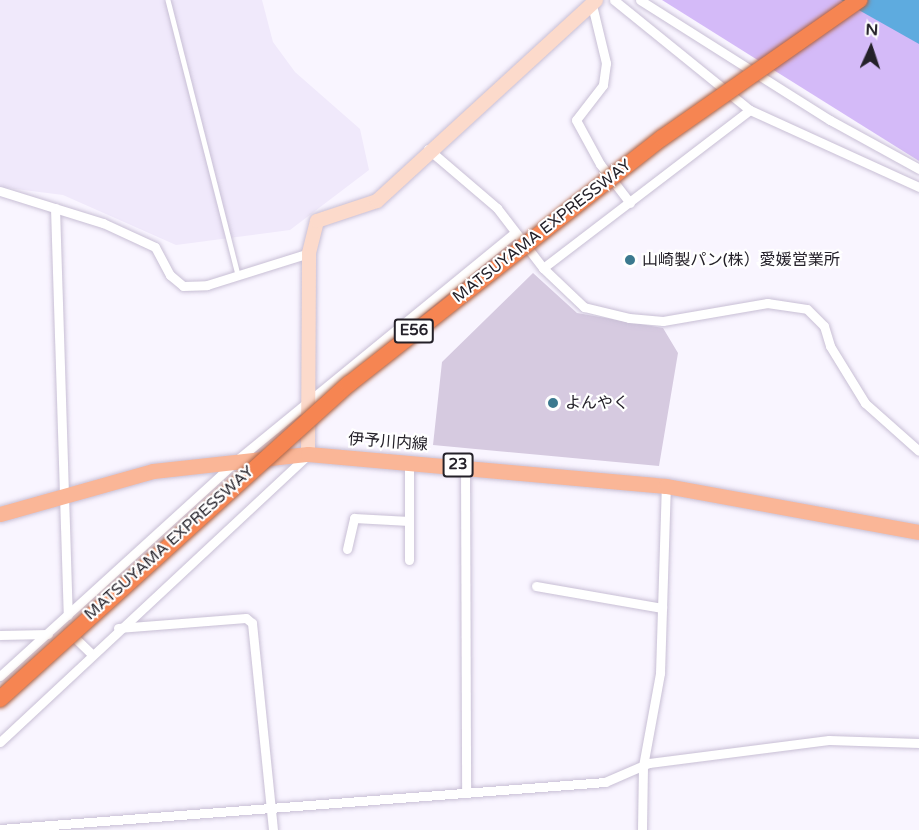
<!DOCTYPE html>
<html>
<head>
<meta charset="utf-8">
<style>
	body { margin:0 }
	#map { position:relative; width:919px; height:830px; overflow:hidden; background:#f9f5ff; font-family:"Varela Round","Noto Sans JP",sans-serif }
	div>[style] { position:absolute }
	.built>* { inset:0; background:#f0e9fb }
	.green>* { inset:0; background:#d4baf8 }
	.water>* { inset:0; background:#5eabdf }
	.building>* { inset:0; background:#d6cae0 }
	.roads { filter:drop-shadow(0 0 2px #c8bfd5) drop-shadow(0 0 2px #c8bfd5) }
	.lane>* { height:4.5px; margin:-2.25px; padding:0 2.25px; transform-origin:2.25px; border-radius:2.25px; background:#fff }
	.street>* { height:9px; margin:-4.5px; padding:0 4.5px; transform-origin:4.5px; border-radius:4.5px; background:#fff }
	.secondary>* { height:14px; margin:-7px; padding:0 7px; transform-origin:7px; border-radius:7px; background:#fcdacb }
	.primary>* { height:15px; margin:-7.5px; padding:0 7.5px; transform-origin:7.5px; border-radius:7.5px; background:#fab697 }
	.bridges { filter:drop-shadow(0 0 2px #ac6244) drop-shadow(0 0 2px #ac6244) }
	.highway-bridge>* { height:16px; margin:-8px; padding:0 8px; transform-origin:8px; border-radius:8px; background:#f68552 }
	.dots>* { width:16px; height:16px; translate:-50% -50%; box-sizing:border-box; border:3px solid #fff; border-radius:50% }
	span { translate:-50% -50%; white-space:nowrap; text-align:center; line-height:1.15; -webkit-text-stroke:4.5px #fff; paint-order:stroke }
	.shield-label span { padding:2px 4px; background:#fff; border:2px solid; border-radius:4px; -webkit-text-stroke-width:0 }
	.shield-label { font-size:15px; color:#242129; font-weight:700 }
	.street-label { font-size:16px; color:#242129 }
	.poi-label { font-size:16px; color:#242129 }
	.left { translate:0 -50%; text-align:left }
	.north { position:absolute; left:841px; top:18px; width:60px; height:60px; -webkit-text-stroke:4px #fff; paint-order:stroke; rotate:3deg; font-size:16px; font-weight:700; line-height:24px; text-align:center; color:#242129 }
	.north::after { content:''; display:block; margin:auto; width:21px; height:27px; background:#242129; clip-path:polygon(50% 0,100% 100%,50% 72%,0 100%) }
</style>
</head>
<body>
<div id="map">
	<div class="built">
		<div style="clip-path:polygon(0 0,262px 0,273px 42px,295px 72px,360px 129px,369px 170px,290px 230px,176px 245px,63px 195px,0 187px)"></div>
	</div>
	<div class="green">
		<div style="clip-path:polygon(662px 0,843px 0,919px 43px,919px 161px)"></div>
	</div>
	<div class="water">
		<div style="clip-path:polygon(841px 0,919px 0,919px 44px)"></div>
	</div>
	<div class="building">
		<div style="clip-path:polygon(533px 273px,577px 313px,663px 328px,678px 353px,659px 466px,433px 445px,442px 362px)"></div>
	</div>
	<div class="roads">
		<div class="lane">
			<div style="left:168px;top:0;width:284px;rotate:75.7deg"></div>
		</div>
		<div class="street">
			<div style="left:614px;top:0;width:175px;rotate:39deg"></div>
			<div style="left:750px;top:110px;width:186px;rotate:24.5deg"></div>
			<div style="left:640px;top:0;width:225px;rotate:32.3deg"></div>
			<div style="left:830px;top:120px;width:102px;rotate:28.8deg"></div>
			<div style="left:592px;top:5px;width:60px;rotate:76.4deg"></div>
			<div style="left:606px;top:63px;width:22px;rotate:98deg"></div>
			<div style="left:603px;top:85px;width:44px;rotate:127.6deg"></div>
			<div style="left:576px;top:120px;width:50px;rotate:61.4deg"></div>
			<div style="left:600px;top:164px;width:49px;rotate:52.4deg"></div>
			<div style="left:428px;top:149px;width:91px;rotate:40.5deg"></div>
			<div style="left:497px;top:208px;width:76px;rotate:52.5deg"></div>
			<div style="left:543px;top:268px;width:260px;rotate:-37.4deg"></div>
			<div style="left:0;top:191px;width:108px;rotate:17.3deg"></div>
			<div style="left:103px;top:223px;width:57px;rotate:24.8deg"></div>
			<div style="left:155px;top:247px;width:32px;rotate:62deg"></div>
			<div style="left:170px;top:275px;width:17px;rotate:40deg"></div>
			<div style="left:183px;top:286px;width:24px;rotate:-2deg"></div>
			<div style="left:207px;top:285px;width:107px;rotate:-17.4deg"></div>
			<div style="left:55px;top:208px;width:407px;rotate:88.2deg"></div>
			<div style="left:543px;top:268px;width:57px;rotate:43.6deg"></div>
			<div style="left:584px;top:307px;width:46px;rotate:13.7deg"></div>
			<div style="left:629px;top:318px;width:34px;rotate:5deg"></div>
			<div style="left:663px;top:321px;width:106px;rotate:-9.8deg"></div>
			<div style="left:767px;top:303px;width:40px;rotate:8.5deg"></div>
			<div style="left:807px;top:309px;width:24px;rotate:45deg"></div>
			<div style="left:824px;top:326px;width:21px;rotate:73deg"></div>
			<div style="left:830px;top:346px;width:67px;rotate:58.4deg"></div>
			<div style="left:865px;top:403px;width:72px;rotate:41.6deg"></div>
			<div style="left:409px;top:461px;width:99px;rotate:90deg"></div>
			<div style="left:465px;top:465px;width:328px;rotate:89.8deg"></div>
			<div style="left:347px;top:549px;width:32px;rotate:-77deg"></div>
			<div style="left:354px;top:518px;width:55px;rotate:3.1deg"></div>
			<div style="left:536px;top:586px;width:128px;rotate:9.9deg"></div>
			<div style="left:118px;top:628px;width:128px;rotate:-4.5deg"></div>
			<div style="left:246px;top:618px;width:8px;rotate:40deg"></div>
			<div style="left:252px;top:623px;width:208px;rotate:84.2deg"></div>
			<div style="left:70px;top:633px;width:29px;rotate:44deg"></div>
			<div style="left:0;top:635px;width:48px;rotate:-1.2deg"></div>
			<div style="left:0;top:676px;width:321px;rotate:-42.3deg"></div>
			<div style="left:237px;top:460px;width:357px;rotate:-39.3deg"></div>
			<div style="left:0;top:742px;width:420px;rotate:-43deg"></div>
			<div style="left:0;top:829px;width:607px;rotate:-4.44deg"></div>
			<div style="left:605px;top:782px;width:48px;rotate:-23.4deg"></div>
			<div style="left:649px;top:763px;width:181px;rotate:-7.3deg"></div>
			<div style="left:829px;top:740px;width:90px;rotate:1.9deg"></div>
			<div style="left:642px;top:830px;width:64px;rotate:-89.1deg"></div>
			<div style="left:643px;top:766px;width:95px;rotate:-79.6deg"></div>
			<div style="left:660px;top:673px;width:187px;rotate:-88.2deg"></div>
		</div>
		<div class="secondary">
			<div style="left:308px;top:454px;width:201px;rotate:-89.7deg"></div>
			<div style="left:309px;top:253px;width:33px;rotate:-76deg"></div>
			<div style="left:317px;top:221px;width:63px;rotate:-18.4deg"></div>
			<div style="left:377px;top:201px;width:297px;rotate:-42.5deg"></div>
		</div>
		<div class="primary">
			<div style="left:0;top:514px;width:159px;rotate:-15.7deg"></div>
			<div style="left:153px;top:471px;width:156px;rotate:-6.3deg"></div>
			<div style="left:308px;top:454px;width:359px;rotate:5.1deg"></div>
			<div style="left:666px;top:486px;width:257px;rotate:10.3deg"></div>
		</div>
	</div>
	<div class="bridges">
		<div class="highway-bridge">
			<div style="left:0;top:699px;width:470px;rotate:-42.1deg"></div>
			<div style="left:349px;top:384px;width:398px;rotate:-38.2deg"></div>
			<div style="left:662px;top:138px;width:241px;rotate:-35deg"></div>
		</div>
	</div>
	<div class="dots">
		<div style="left:630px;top:260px;background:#3b798f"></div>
		<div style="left:553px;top:403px;background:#3b798f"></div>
	</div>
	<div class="shield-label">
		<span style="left:414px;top:331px">E56</span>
		<span style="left:458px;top:465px">23</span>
	</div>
	<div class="street-label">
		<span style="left:542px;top:231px;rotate:-38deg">MATSUYAMA EXPRESSWAY</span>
		<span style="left:388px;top:442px;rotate:4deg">伊予川内線</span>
		<span style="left:169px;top:543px;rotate:-42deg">MATSUYAMA EXPRESSWAY</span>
	</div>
	<div class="poi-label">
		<span class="left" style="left:642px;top:260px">山崎製パン(株）愛媛営業所</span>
		<span class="left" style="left:565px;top:403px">よんやく</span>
	</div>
	<div class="north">N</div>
</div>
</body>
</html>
